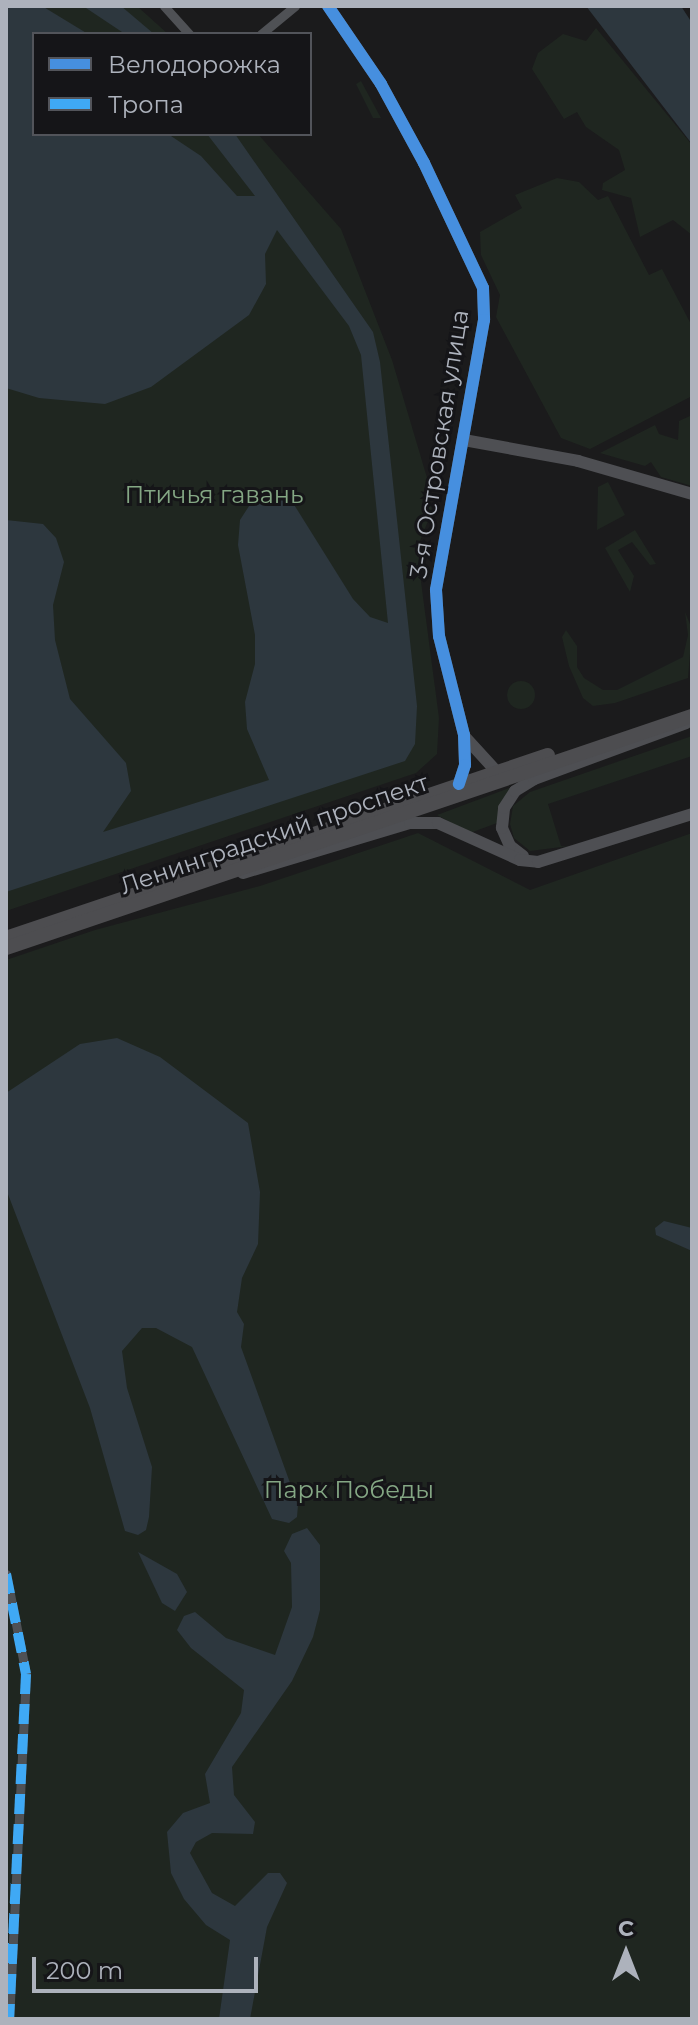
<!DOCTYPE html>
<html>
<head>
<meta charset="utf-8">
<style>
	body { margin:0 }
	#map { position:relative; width:698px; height:2025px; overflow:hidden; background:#1b1b1c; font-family:Montserrat,sans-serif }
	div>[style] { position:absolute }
	.green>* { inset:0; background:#1f2620 }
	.round { border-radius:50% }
	.water>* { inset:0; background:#2d373e }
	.street>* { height:9px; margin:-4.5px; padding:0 4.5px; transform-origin:4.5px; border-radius:4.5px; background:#4f5155 }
	.secondary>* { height:12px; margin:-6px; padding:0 6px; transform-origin:6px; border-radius:6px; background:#4e4f53 }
	.primary>* { height:14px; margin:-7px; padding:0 7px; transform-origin:7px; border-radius:7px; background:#4d4d50 }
	.quiet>* { height:10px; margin-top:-5px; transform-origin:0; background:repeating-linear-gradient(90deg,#3fa9f5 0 20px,transparent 0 30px) }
	.cycleway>* { height:12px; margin:-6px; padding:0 6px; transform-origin:6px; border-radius:6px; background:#468fdf }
	span { translate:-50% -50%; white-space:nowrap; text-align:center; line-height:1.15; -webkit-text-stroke:6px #151518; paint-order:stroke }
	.street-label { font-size:24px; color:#adb2bc }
	.park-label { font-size:24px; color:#84a784 }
	.frame { position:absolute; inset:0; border:8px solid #adb2bc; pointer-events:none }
	.legend { position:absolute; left:32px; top:32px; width:280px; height:104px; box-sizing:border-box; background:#151518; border:2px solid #52545a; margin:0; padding:10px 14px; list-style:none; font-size:24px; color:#adb2bc }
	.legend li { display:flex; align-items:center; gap:16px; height:40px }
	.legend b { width:40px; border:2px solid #52545a }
	.north { position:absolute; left:586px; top:1913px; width:80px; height:80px; -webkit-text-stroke:6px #151518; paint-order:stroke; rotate:0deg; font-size:22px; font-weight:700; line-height:32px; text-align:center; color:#adb2bc }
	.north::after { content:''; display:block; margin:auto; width:28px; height:36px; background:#adb2bc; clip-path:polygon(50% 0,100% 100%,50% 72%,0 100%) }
	.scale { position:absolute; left:32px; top:1957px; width:226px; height:36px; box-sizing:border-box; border:4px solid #adb2bc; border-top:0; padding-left:10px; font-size:24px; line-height:28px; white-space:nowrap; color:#adb2bc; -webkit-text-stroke:6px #151518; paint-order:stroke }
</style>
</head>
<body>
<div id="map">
	<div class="green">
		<div style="clip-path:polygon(6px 6px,137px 6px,168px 34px,34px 34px,34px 134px,258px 134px,341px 229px,392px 360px,428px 481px,432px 511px,420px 541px,420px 574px,439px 718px,437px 754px,416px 773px,6px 911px)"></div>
		<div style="clip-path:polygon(596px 28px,692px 145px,692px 235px,673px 220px,640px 237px,631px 198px,602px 190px,603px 183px,625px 170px,619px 150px,586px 127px,577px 112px,564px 119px,532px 69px,538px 53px,563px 34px,586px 41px)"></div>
		<div style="clip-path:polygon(361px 81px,381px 118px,373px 118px,356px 84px)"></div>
		<div style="clip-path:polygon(557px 178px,579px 182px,598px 200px,608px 196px,649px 275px,662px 269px,692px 326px,692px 396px,590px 449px,561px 438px,496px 317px,500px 295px,481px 255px,480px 232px,522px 208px,515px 195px)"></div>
		<div style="clip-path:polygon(692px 415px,692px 486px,661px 477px,651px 462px,645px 466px,600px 453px,655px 425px,659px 434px,678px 440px,679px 421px)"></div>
		<div style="clip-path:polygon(608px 482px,625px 515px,597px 530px,598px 487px)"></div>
		<div style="clip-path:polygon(635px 530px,656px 564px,650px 565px,632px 542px,618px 550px,634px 576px,630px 592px,605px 548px)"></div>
		<div style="clip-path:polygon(685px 612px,692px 629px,688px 678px,615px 703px,593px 706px,583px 698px,569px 666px,562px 637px,566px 630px,577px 646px,577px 667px,584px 678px,603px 690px,617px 690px,683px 657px,688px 635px)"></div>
		<div class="round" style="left:507px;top:681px;width:28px;height:28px"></div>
		<div style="clip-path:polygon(692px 736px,692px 756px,548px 804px,561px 846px,569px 846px,530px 851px,514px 838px,510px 824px,513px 806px,530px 792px)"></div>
		<div style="clip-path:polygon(520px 784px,497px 823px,470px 833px,437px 815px)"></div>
		<div style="clip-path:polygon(418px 833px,530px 890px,692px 833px,692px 2019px,6px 2019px,6px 960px,95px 930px,260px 886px)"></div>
	</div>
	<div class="water">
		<div style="clip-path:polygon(6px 6px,42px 6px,88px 34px,34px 34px,34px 134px,168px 134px,201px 156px,237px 196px,255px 196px,207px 134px,235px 134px,373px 332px,380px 362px,417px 706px,415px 744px,405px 761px,6px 892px,6px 520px,43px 524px,56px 538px,64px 562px,53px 605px,55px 640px,70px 699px,126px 763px,131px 791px,103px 832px,269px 780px,247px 729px,245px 702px,255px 664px,255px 635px,238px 545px,240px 520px,251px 503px,272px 497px,293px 503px,353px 599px,370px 617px,388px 623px,361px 355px,349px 326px,277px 230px,265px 254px,266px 284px,249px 315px,151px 387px,105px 404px,39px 398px,6px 388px)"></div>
		<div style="clip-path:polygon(83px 6px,121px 6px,154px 34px,125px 34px)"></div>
		<div style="clip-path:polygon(586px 6px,681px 6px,692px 23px,692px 144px)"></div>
		<div style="clip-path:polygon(117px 1038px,160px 1057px,248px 1123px,260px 1192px,258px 1244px,242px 1278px,237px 1312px,244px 1324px,241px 1347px,298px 1505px,297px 1517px,289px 1523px,272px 1519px,192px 1347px,156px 1328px,142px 1328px,122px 1351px,127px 1388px,152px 1467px,149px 1517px,146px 1530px,138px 1535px,125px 1531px,90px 1408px,6px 1189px,6px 1093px,80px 1044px)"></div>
		<div style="clip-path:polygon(664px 1221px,692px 1228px,692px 1251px,656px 1235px,655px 1228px)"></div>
		<div style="clip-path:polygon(307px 1528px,320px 1545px,320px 1610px,313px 1637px,292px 1681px,232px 1767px,234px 1795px,255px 1822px,253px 1834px,212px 1833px,196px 1842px,190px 1853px,212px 1893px,235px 1906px,268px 1873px,280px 1873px,287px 1883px,267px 1927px,250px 2019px,219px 2019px,230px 1940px,206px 1925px,184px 1899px,171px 1873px,167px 1832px,183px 1813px,210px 1803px,205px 1774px,241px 1713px,244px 1690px,191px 1648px,177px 1630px,184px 1616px,195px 1612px,226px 1638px,275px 1655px,292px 1607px,291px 1563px,284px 1551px,292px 1534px)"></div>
		<div style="clip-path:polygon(138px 1552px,177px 1574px,187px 1592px,175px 1611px,162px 1603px)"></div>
	</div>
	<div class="street">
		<div style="left:164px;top:6px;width:38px;rotate:48deg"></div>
		<div style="left:261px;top:34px;width:44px;rotate:-39.5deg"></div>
		<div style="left:6px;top:1574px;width:102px;rotate:78.7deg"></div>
		<div style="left:26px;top:1674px;width:345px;rotate:92.8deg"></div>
	</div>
	<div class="secondary">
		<div style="left:328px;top:6px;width:94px;rotate:55.8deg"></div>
		<div style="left:381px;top:84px;width:90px;rotate:61.4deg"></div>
		<div style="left:424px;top:163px;width:138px;rotate:64.7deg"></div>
		<div style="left:483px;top:288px;width:32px;rotate:88deg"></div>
		<div style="left:484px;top:320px;width:274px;rotate:100.1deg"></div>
		<div style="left:436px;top:590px;width:46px;rotate:86.3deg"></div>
		<div style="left:439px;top:636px;width:102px;rotate:75.8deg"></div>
		<div style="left:464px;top:735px;width:30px;rotate:88deg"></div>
		<div style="left:465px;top:765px;width:20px;rotate:108deg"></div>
		<div style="left:464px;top:440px;width:116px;rotate:10.4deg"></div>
		<div style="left:578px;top:461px;width:119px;rotate:16.1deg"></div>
		<div style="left:465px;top:737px;width:47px;rotate:47.6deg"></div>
		<div style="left:523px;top:856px;width:16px;rotate:-142deg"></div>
		<div style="left:510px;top:846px;width:20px;rotate:-114deg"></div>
		<div style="left:502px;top:828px;width:20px;rotate:-84deg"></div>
		<div style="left:504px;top:808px;width:20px;rotate:-57deg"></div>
		<div style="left:515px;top:791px;width:22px;rotate:-32deg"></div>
		<div style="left:534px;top:779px;width:162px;rotate:-20.2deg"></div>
		<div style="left:243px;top:873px;width:174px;rotate:-16.7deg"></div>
		<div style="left:410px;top:823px;width:28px"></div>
		<div style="left:438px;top:823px;width:90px;rotate:24.3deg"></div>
		<div style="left:520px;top:860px;width:18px;rotate:6deg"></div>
		<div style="left:538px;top:862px;width:161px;rotate:-17.3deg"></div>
	</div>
	<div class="primary">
		<div style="left:6px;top:938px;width:572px;rotate:-18.66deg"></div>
		<div style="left:6px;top:948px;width:724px;rotate:-18.69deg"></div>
	</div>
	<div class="quiet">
		<div style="left:6px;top:1574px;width:102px;rotate:78.7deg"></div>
		<div style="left:26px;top:1674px;width:345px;rotate:92.8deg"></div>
	</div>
	<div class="cycleway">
		<div style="left:328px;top:6px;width:94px;rotate:55.8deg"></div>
		<div style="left:381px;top:84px;width:90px;rotate:61.4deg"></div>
		<div style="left:424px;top:163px;width:138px;rotate:64.7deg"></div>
		<div style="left:483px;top:288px;width:32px;rotate:88deg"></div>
		<div style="left:484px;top:320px;width:274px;rotate:100.1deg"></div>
		<div style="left:436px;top:590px;width:46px;rotate:86.3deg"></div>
		<div style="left:439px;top:636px;width:102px;rotate:75.8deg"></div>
		<div style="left:464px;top:735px;width:30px;rotate:88deg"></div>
		<div style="left:465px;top:765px;width:20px;rotate:108deg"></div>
	</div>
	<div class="street-label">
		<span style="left:439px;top:444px;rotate:-81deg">3-я Островская улица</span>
		<span style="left:274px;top:834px;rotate:-19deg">Ленинградский проспект</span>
	</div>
	<div class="park-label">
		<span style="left:214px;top:495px">Птичья гавань</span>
		<span style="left:349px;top:1490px">Парк Победы</span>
	</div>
	<div class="frame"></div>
	<ul class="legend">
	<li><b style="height:10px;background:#468fdf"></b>Велодорожка</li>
	<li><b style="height:10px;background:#3fa9f5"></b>Тропа</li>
	</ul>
	<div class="north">С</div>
	<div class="scale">200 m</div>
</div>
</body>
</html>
